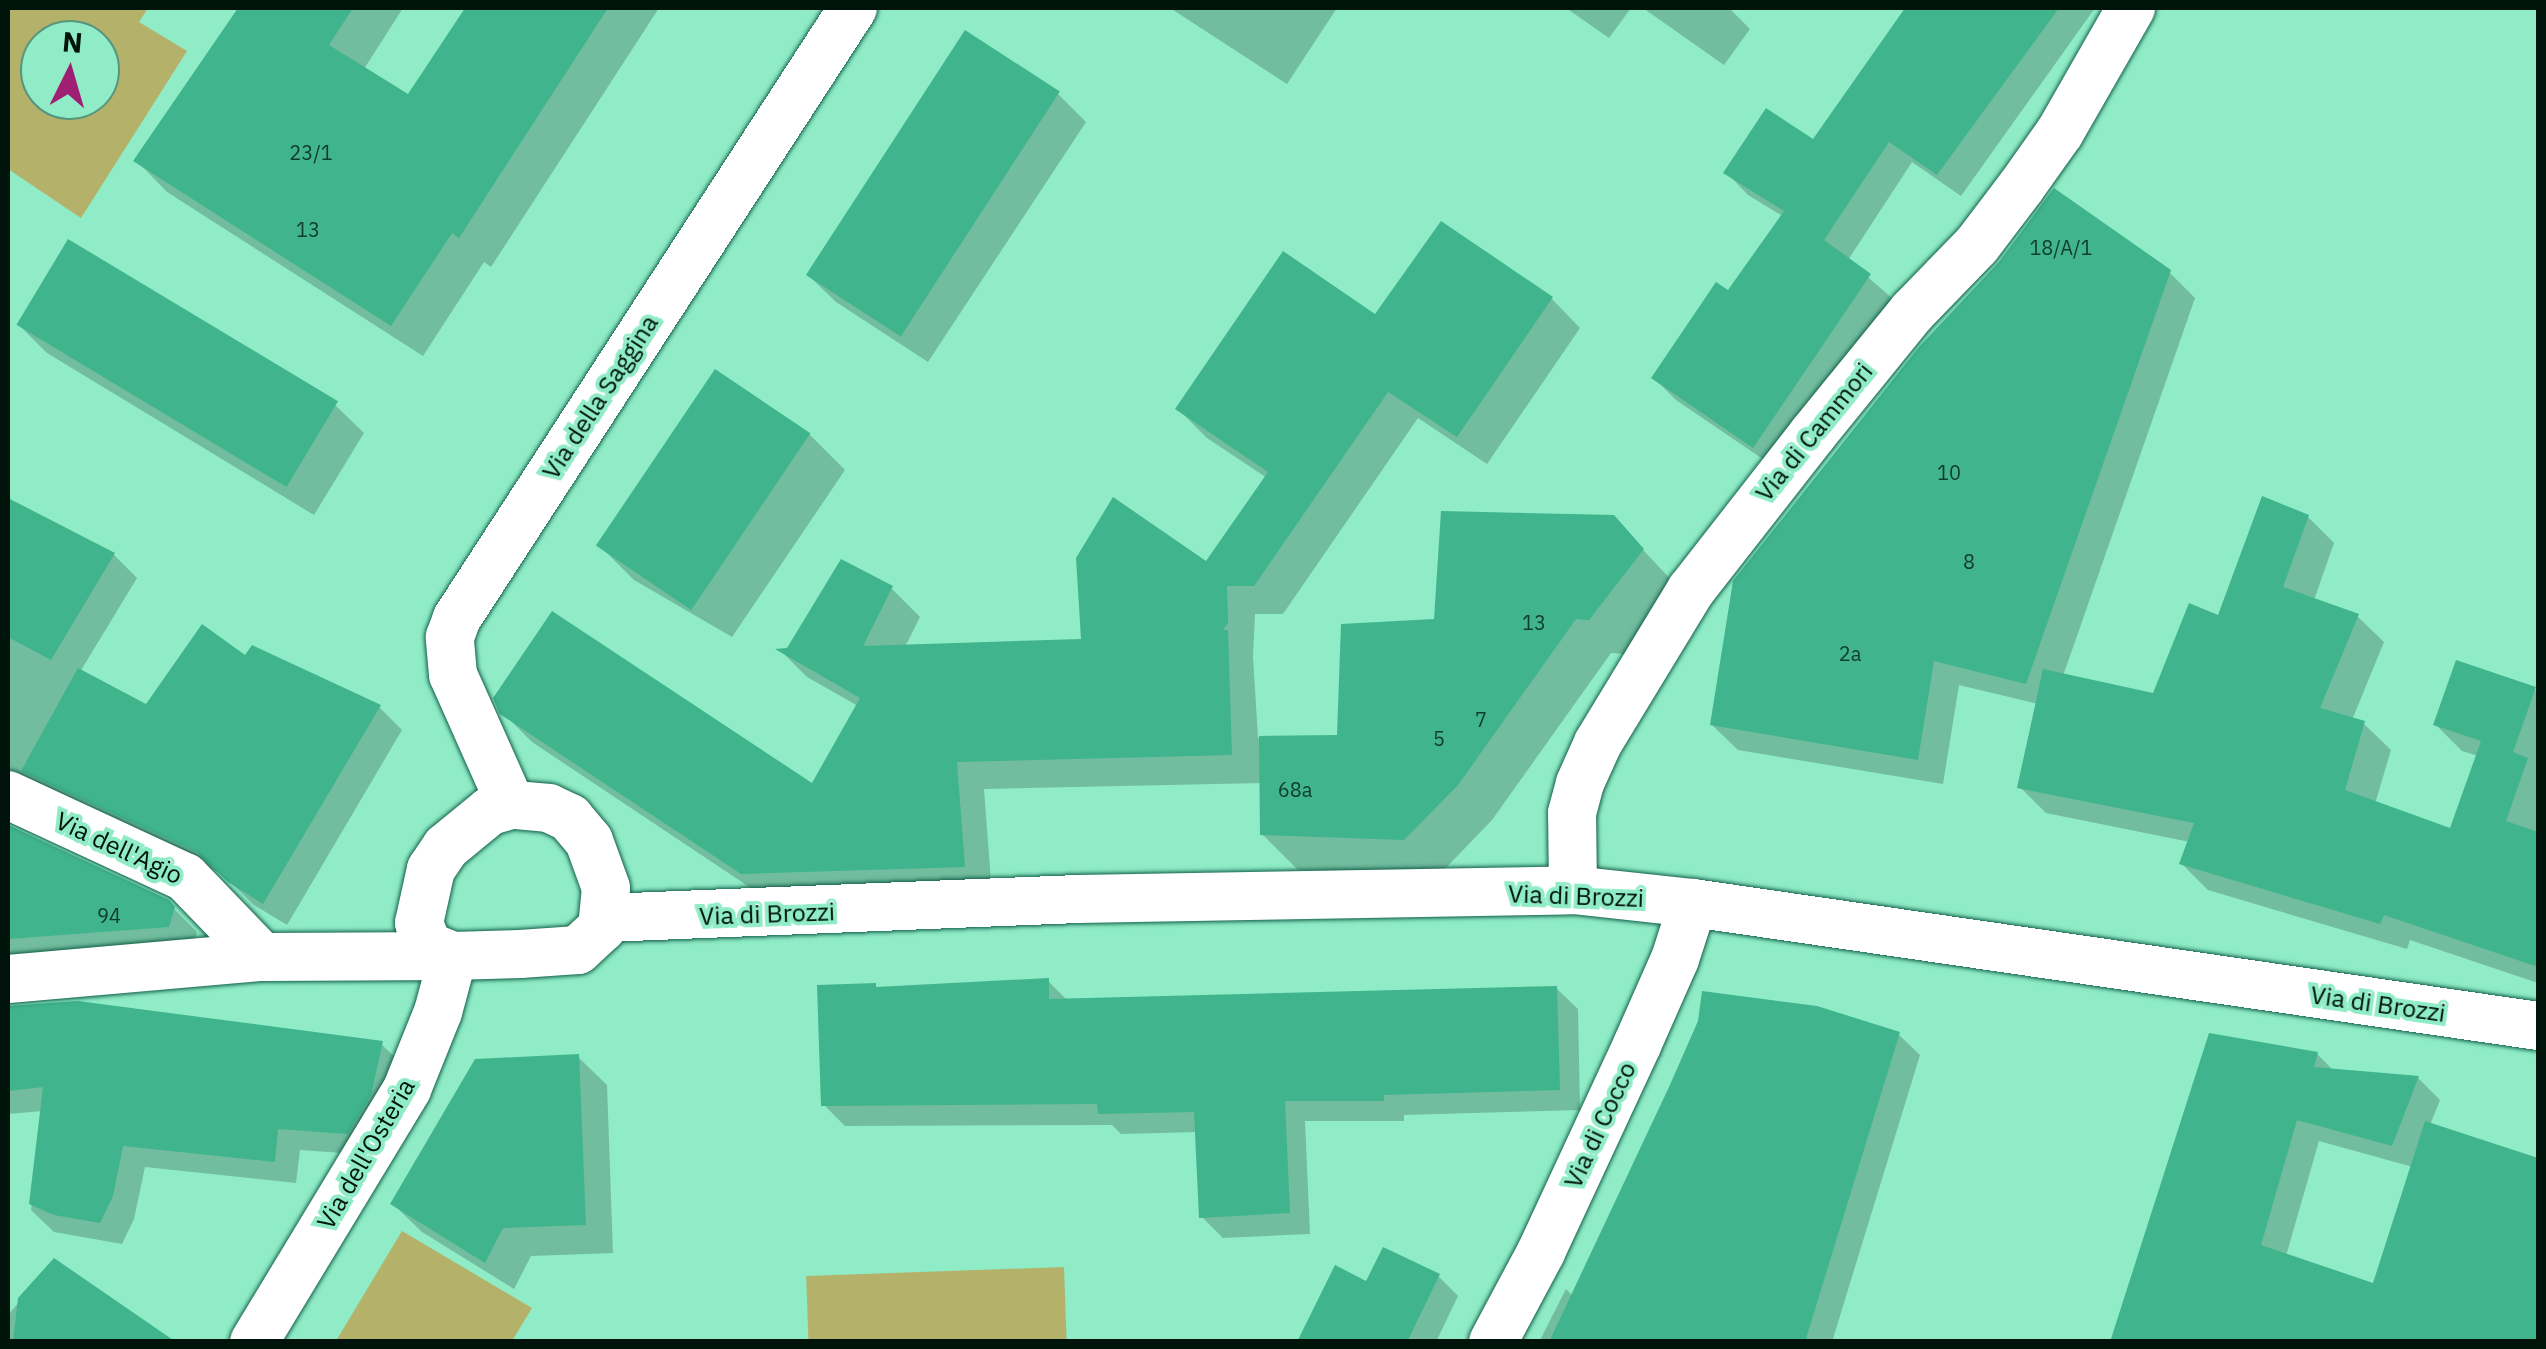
<!DOCTYPE html>
<html>
<head>
<meta charset="utf-8">
<style>
	body { margin:0 }
	#map { position:relative; width:2546px; height:1349px; overflow:hidden; background:#8fecc7; font-family:"IBM Plex Sans",sans-serif }
	div>[style] { position:absolute }
	.green>* { inset:0; background:#b4b16b; transform-origin:0 0 }
	.shadow>* { inset:0; background:#0003 }
	.building>* { inset:0; background:#3fb48d; transform-origin:0 0 }
	.roads { filter:drop-shadow(0 0 2px #126048) drop-shadow(0 0 2px #126048) }
	.street>* { height:48px; margin:-24px; padding:0 24px; transform-origin:24px; border-radius:24px; background:#fff }
	span { translate:-50% -50%; white-space:nowrap; text-align:center; line-height:1.15; -webkit-text-stroke:8px #8fecc7; paint-order:stroke }
	.number-label { font-size:20px; color:#103c2c }
	.number-label span { -webkit-text-stroke-width:0 }
	.street-label { font-size:25px; color:#00140b }
	.frame { position:absolute; inset:0; border:10px solid #00140b; pointer-events:none }
	.north { position:absolute; left:20px; top:20px; width:100px; height:100px; box-sizing:border-box; background:#8fecc7; border:2px solid #56967c; border-radius:50%; rotate:5deg; font-size:28px; font-weight:700; line-height:40px; text-align:center; color:#00140b }
	.north::after { content:''; display:block; margin:auto; width:35px; height:45px; background:#9f1f72; clip-path:polygon(50% 0,100% 100%,50% 72%,0 100%) }
</style>
</head>
<body>
<div id="map">
	<div class="green">
		<div style="clip-path:polygon(evenodd,8px 8px,148px 8px,139px 22px,187px 51px,81px 218px,8px 169px,8px 8px,40px 40px,100px 40px,100px 100px,40px 100px,40px 40px)"></div>
		<div style="clip-path:polygon(402px 1231px,532px 1308px,512px 1341px,336px 1341px)"></div>
		<div style="left:1064px;top:1267px;width:74px;height:258px;rotate:88deg"></div>
	</div>
	<div class="shadow">
		<div style="clip-path:polygon(241px 8px,403px 8px,364px 69px,409px 98px,468px 8px,659px 8px,491px 267px,484px 262px,423px 356px,167px 192px,136px 160px)"></div>
		<div style="clip-path:polygon(1170px 8px,1337px 8px,1287px 84px)"></div>
		<div style="clip-path:polygon(1566px 8px,1631px 8px,1609px 38px)"></div>
		<div style="clip-path:polygon(1643px 8px,1729px 8px,1750px 29px,1724px 65px)"></div>
		<div style="clip-path:polygon(1920px 8px,2095px 8px,1961px 196px,1912px 162px,1848px 260px,1892px 298px,1776px 468px,1676px 400px,1654px 378px,1728px 294px,1784px 217px,1748px 195px,1726px 172px,1814px 143px,1888px 54px)"></div>
		<div style="clip-path:polygon(1057px 93px,1086px 122px,928px 362px,836px 302px,807px 274px)"></div>
		<div style="clip-path:polygon(1442px 224px,1552px 299px,1580px 328px,1487px 464px,1418px 418px,1283px 614px,1255px 614px,1253px 657px,1258px 738px,1340px 738px,1436px 621px,1613px 518px,1677px 586px,1624px 654px,1611px 653px,1492px 820px,1440px 874px,1298px 870px,1262px 834px,1262px 783px,984px 789px,992px 895px,772px 902px,532px 742px,502px 712px,813px 787px,858px 706px,807px 677px,781px 651px,891px 588px,920px 617px,905px 647px,1084px 642px,1207px 565px,1267px 478px,1207px 438px,1178px 409px,1376px 317px)"></div>
		<div style="clip-path:polygon(2169px 272px,2195px 298px,2063px 676px,2155px 696px,2308px 517px,2334px 543px,2314px 600px,2357px 616px,2384px 642px,2352px 720px,2364px 724px,2391px 750px,2375px 804px,2452px 832px,2478px 756px,2462px 751px,2436px 725px,2534px 689px,2538px 693px,2538px 983px,2410px 940px,2407px 949px,2208px 890px,2182px 864px,2190px 842px,2046px 813px,2020px 787px,2038px 704px,1959px 685px,1943px 784px,1738px 750px,1712px 725px)"></div>
		<div style="clip-path:polygon(19px 325px,335px 405px,364px 433px,314px 515px,47px 353px)"></div>
		<div style="clip-path:polygon(715px 373px,810px 435px,845px 470px,732px 637px,634px 580px,599px 545px)"></div>
		<div style="clip-path:polygon(8px 501px,114px 555px,137px 578px,80px 672px,147px 707px,246px 658px,379px 707px,402px 730px,287px 925px,254px 905px,222px 874px,44px 792px,8px 805px)"></div>
		<div style="clip-path:polygon(8px 825px,167px 902px,197px 932px,192px 949px,8px 963px)"></div>
		<div style="clip-path:polygon(1048px 981px,1068px 1001px,1556px 988px,1578px 1009px,1580px 1110px,1404px 1115px,1404px 1121px,1305px 1121px,1310px 1234px,1223px 1238px,1201px 1216px,1198px 1132px,1121px 1134px,1112px 1125px,845px 1126px,824px 1105px,878px 990px)"></div>
		<div style="clip-path:polygon(8px 1009px,381px 1044px,404px 1066px,370px 1155px,300px 1150px,296px 1183px,145px 1167px,134px 1219px,122px 1244px,54px 1232px,31px 1210px,43px 1111px,8px 1114px)"></div>
		<div style="clip-path:polygon(1898px 1034px,1920px 1055px,1832px 1342px,1539px 1342px,1566px 1289px,1573px 1296px)"></div>
		<div style="clip-path:polygon(evenodd,2317px 1054px,2334px 1071px,2418px 1078px,2440px 1100px,2430px 1125px,2538px 1160px,2538px 1306px,2112px 1342px,2317px 1054px,2319px 1141px,2413px 1167px,2374px 1286px,2286px 1256px,2319px 1141px)"></div>
		<div style="clip-path:polygon(578px 1057px,607px 1085px,613px 1253px,531px 1256px,514px 1289px,422px 1232px,393px 1204px)"></div>
		<div style="clip-path:polygon(54px 1261px,171px 1342px,8px 1342px,8px 1315px)"></div>
		<div style="clip-path:polygon(1438px 1276px,1458px 1296px,1436px 1342px,1300px 1342px)"></div>
	</div>
	<div class="building">
		<div style="clip-path:polygon(238px 8px,353px 8px,329px 45px,408px 94px,465px 8px,608px 8px,459px 238px,452px 233px,391px 326px,133px 161px)"></div>
		<div style="clip-path:polygon(1905px 8px,2059px 8px,1937px 175px,1889px 142px,1824px 240px,1871px 274px,1753px 448px,1651px 378px,1716px 282px,1728px 290px,1784px 211px,1723px 173px,1766px 108px,1813px 139px)"></div>
		<div style="left:965px;top:30px;width:113px;height:292px;rotate:33deg"></div>
		<div style="clip-path:polygon(2054px 188px,2171px 270px,2026px 684px,1934px 661px,1918px 760px,1710px 725px,1733px 581px,1919px 347px,1999px 262px)"></div>
		<div style="clip-path:polygon(1441px 221px,1553px 297px,1457px 437px,1388px 392px,1254px 586px,1227px 586px,1228px 623px,1223px 630px,1228px 630px,1232px 755px,957px 762px,965px 867px,741px 874px,500px 714px,493px 698px,552px 611px,812px 783px,860px 698px,775px 649px,787px 648px,841px 559px,893px 586px,863px 646px,1081px 639px,1076px 558px,1113px 497px,1206px 561px,1268px 472px,1175px 409px,1283px 251px,1375px 314px)"></div>
		<div style="left:68px;top:239px;width:315px;height:100px;rotate:31deg"></div>
		<div style="left:715px;top:369px;width:115px;height:213px;rotate:34deg"></div>
		<div style="clip-path:polygon(2262px 496px,2309px 515px,2283px 587px,2359px 614px,2320px 708px,2365px 721px,2345px 790px,2450px 828px,2481px 741px,2433px 725px,2456px 660px,2536px 687px,2513px 752px,2528px 758px,2506px 821px,2538px 832px,2538px 967px,2384px 915px,2380px 924px,2179px 864px,2194px 823px,2017px 788px,2043px 669px,2153px 693px,2189px 603px,2218px 615px)"></div>
		<div style="clip-path:polygon(8px 498px,115px 553px,51px 660px,8px 637px)"></div>
		<div style="clip-path:polygon(1441px 511px,1614px 515px,1644px 549px,1589px 620px,1576px 619px,1458px 785px,1404px 840px,1260px 835px,1259px 736px,1337px 735px,1341px 624px,1434px 619px)"></div>
		<div style="clip-path:polygon(202px 624px,245px 655px,252px 645px,381px 705px,263px 904px,228px 882px,197px 852px,21px 771px,78px 668px,146px 704px)"></div>
		<div style="clip-path:polygon(8px 825px,169px 900px,175px 907px,169px 927px,8px 939px)"></div>
		<div style="clip-path:polygon(1049px 978px,1049px 999px,1557px 986px,1560px 1090px,1384px 1095px,1384px 1101px,1285px 1101px,1290px 1213px,1199px 1218px,1194px 1112px,1098px 1114px,1097px 1104px,821px 1106px,817px 985px,876px 983px,876px 987px)"></div>
		<div style="clip-path:polygon(1702px 991px,1817px 1006px,1900px 1032px,1805px 1342px,1549px 1342px,1669px 1087px,1698px 1021px)"></div>
		<div style="clip-path:polygon(78px 1001px,383px 1041px,371px 1095px,348px 1134px,278px 1129px,275px 1162px,123px 1146px,113px 1196px,100px 1223px,54px 1215px,29px 1204px,43px 1087px,8px 1091px,8px 1006px)"></div>
		<div style="clip-path:polygon(2209px 1033px,2318px 1052px,2314px 1067px,2419px 1076px,2392px 1146px,2297px 1120px,2261px 1245px,2373px 1283px,2425px 1121px,2538px 1158px,2538px 1342px,2110px 1342px)"></div>
		<div style="clip-path:polygon(579px 1054px,586px 1225px,503px 1228px,485px 1263px,390px 1204px,475px 1059px)"></div>
		<div style="clip-path:polygon(1383px 1247px,1440px 1274px,1407px 1342px,1297px 1342px,1335px 1265px,1366px 1281px)"></div>
		<div style="clip-path:polygon(54px 1258px,176px 1342px,13px 1342px,18px 1298px)"></div>
	</div>
	<div class="roads">
		<div class="street">
			<div style="left:8px;top:795px;width:195px;rotate:24.9deg"></div>
			<div style="left:185px;top:877px;width:111px;rotate:46.1deg"></div>
			<div style="left:511px;top:805px;width:142px;rotate:-114deg"></div>
			<div style="left:453px;top:675px;width:38px;rotate:-95deg"></div>
			<div style="left:450px;top:637px;width:20px;rotate:-70deg"></div>
			<div style="left:457px;top:618px;width:727px;rotate:-57.01deg"></div>
			<div style="left:1573px;top:890px;width:77px;rotate:-90.7deg"></div>
			<div style="left:1572px;top:813px;width:31px;rotate:-75deg"></div>
			<div style="left:1580px;top:783px;width:44px;rotate:-65.8deg"></div>
			<div style="left:1598px;top:743px;width:179px;rotate:-58.7deg"></div>
			<div style="left:1691px;top:590px;width:197px;rotate:-52deg"></div>
			<div style="left:1812px;top:435px;width:159px;rotate:-50.9deg"></div>
			<div style="left:1912px;top:312px;width:93px;rotate:-45.9deg"></div>
			<div style="left:1977px;top:245px;width:73px;rotate:-52.8deg"></div>
			<div style="left:2021px;top:187px;width:67px;rotate:-54.7deg"></div>
			<div style="left:2060px;top:132px;width:143px;rotate:-60.2deg"></div>
			<div style="left:605px;top:918px;width:473px;rotate:-2.3deg"></div>
			<div style="left:1078px;top:899px;width:495px;rotate:-1deg"></div>
			<div style="left:1573px;top:890px;width:121px;rotate:6.2deg"></div>
			<div style="left:1693px;top:903px;width:854px;rotate:8.28deg"></div>
			<div style="left:8px;top:979px;width:255px;rotate:-5deg"></div>
			<div style="left:262px;top:957px;width:191px;rotate:-0.3deg"></div>
			<div style="left:453px;top:956px;width:67px;rotate:-1.7deg"></div>
			<div style="left:520px;top:954px;width:58px;rotate:-3.9deg"></div>
			<div style="left:578px;top:950px;width:33px;rotate:-43deg"></div>
			<div style="left:602px;top:928px;width:40px;rotate:-84.3deg"></div>
			<div style="left:606px;top:888px;width:50px;rotate:-109.9deg"></div>
			<div style="left:589px;top:841px;width:30px;rotate:-130deg"></div>
			<div style="left:570px;top:818px;width:23px;rotate:-155deg"></div>
			<div style="left:549px;top:808px;width:38px;rotate:-175deg"></div>
			<div style="left:511px;top:805px;width:22px;rotate:164deg"></div>
			<div style="left:490px;top:811px;width:57px;rotate:140.7deg"></div>
			<div style="left:446px;top:847px;width:27px;rotate:124deg"></div>
			<div style="left:431px;top:869px;width:55px;rotate:102.5deg"></div>
			<div style="left:419px;top:923px;width:25px;rotate:69deg"></div>
			<div style="left:428px;top:946px;width:27px;rotate:22deg"></div>
			<div style="left:254px;top:1342px;width:296px;rotate:-58.8deg"></div>
			<div style="left:407px;top:1089px;width:83px;rotate:-68.1deg"></div>
			<div style="left:438px;top:1012px;width:58px;rotate:-75deg"></div>
			<div style="left:1493px;top:1342px;width:102px;rotate:-61.9deg"></div>
			<div style="left:1541px;top:1252px;width:228px;rotate:-65.1deg"></div>
			<div style="left:1637px;top:1045px;width:94px;rotate:-66.2deg"></div>
			<div style="left:1675px;top:959px;width:59px;rotate:-72.2deg"></div>
		</div>
	</div>
	<div class="number-label">
		<span style="left:311px;top:152px">23/1</span>
		<span style="left:308px;top:229px">13</span>
		<span style="left:2061px;top:247px">18/A/1</span>
		<span style="left:1949px;top:472px">10</span>
		<span style="left:1969px;top:561px">8</span>
		<span style="left:1534px;top:622px">13</span>
		<span style="left:1850px;top:653px">2a</span>
		<span style="left:1481px;top:719px">7</span>
		<span style="left:1439px;top:738px">5</span>
		<span style="left:1295px;top:789px">68a</span>
		<span style="left:109px;top:915px">94</span>
	</div>
	<div class="street-label">
		<span style="left:600px;top:397px;rotate:-57deg">Via della Saggina</span>
		<span style="left:1814px;top:432px;rotate:-51deg">Via di Cammori</span>
		<span style="left:119px;top:848px;rotate:25deg">Via dell'Agio</span>
		<span style="left:1576px;top:896px;rotate:2deg">Via di Brozzi</span>
		<span style="left:767px;top:914px;rotate:-2deg">Via di Brozzi</span>
		<span style="left:2378px;top:1004px;rotate:8deg">Via di Brozzi</span>
		<span style="left:1600px;top:1125px;rotate:-65deg">Via di Cocco</span>
		<span style="left:366px;top:1154px;rotate:-60deg">Via dell'Osteria</span>
	</div>
	<div class="frame"></div>
	<div class="north">N</div>
</div>
</body>
</html>
